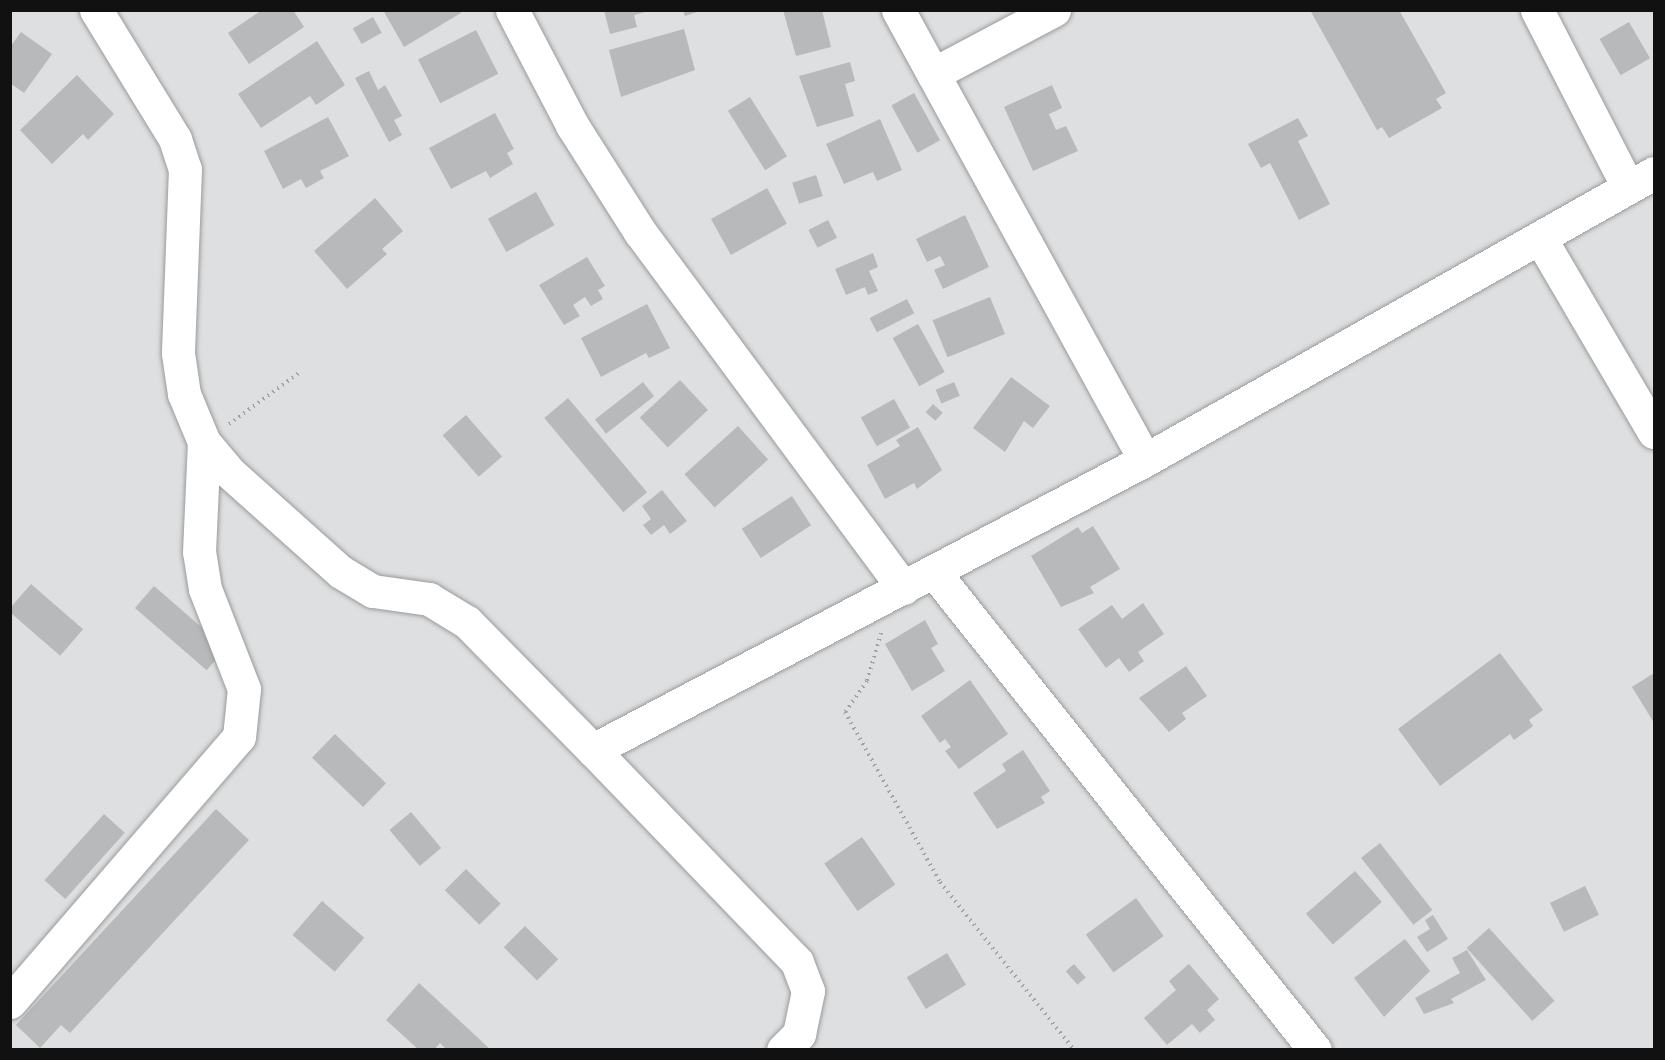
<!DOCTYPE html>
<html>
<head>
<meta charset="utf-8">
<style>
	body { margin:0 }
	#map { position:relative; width:1665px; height:1060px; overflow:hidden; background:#dedfe0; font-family:"Source Sans 3",sans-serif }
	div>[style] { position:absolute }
	.building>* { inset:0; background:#b8b9ba; transform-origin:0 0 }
	.path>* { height:4px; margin-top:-2px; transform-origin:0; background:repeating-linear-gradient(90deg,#9fa0a1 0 1.5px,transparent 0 6px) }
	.roads { filter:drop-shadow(0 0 2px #9a9b9c) drop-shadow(0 0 2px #9a9b9c) }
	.minor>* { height:33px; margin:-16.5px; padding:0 16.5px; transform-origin:16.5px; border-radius:16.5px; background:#fff }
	span { translate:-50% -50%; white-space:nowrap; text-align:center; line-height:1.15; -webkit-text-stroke:4.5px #dedfe0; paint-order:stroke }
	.frame { position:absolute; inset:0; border:12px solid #111112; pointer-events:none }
</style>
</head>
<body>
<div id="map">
	<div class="building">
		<div style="clip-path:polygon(262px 10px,293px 10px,304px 27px,249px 64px,228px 33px)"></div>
		<div style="clip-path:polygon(383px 10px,459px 10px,461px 13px,404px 47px)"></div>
		<div style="clip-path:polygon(604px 10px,649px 10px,649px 11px,634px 15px,637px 27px,610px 34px)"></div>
		<div style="clip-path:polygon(683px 10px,700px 10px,700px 11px,685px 16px)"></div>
		<div style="clip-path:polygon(783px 10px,822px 10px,831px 47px,796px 56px)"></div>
		<div style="clip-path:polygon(1310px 10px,1399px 10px,1446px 93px,1436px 99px,1442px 108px,1389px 138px,1382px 127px,1377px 130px)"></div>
		<div style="left:373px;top:17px;width:18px;height:23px;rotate:61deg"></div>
		<div style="left:1629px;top:22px;width:42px;height:34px;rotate:60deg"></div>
		<div style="clip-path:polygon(684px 29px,695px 70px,621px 97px,609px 50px)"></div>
		<div style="left:476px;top:30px;width:49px;height:65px;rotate:63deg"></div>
		<div style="clip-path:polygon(21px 32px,52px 54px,24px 93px,10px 83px,10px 47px)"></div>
		<div style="clip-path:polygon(317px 41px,345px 85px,316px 105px,310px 96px,261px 128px,238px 94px)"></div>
		<div style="clip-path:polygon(850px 62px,855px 81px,845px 84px,854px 116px,817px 127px,799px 76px)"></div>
		<div style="clip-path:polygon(369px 71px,378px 90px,385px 85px,402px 116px,394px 120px,402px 135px,389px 142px,355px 78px)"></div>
		<div style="clip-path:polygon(77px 75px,114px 114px,88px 140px,83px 134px,52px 164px,20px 130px)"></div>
		<div style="clip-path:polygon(1052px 85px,1062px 108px,1049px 114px,1056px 130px,1066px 126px,1078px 151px,1033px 171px,1004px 107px)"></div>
		<div style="left:914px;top:93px;width:54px;height:26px;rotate:61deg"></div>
		<div style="left:750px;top:97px;width:70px;height:26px;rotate:58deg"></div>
		<div style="clip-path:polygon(495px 113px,514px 149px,507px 153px,513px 164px,490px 178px,486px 171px,451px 189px,429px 148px)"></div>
		<div style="clip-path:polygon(328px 117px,349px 156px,320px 171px,324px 178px,306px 188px,301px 179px,283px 189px,264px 151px)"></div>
		<div style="clip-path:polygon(1298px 118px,1308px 136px,1298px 141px,1330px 204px,1299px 220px,1270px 163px,1261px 168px,1248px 144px)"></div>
		<div style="clip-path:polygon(880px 119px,902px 170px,877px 181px,873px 172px,844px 184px,826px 144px)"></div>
		<div style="left:816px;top:175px;width:22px;height:25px;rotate:72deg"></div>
		<div style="left:767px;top:188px;width:41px;height:64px;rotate:61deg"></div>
		<div style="left:536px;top:192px;width:38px;height:55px;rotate:61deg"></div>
		<div style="clip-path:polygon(375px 198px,403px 231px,382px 249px,387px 254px,347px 289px,314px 251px)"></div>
		<div style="clip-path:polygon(965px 215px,989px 267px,943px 289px,934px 270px,945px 265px,940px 256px,927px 262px,916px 239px)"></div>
		<div style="left:828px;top:220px;width:20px;height:22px;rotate:63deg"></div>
		<div style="clip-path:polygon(873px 253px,878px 267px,869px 271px,878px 291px,868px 295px,865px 287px,846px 295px,835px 269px)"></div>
		<div style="clip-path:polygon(587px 257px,605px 286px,598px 290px,603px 299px,591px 306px,585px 297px,573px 305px,580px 316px,564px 325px,539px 285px)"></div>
		<div style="left:990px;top:297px;width:40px;height:62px;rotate:68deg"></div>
		<div style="left:907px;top:299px;width:16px;height:42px;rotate:63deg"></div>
		<div style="clip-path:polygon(647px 304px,670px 348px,649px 358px,646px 353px,601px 377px,581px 338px)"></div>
		<div style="left:918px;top:324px;width:55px;height:29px;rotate:61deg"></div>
		<div style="clip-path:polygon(1011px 377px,1050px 406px,1033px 428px,1024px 421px,1005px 452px,973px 428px)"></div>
		<div style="left:680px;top:380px;width:41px;height:55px;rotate:47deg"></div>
		<div style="left:643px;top:382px;width:18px;height:61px;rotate:52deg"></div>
		<div style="left:954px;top:382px;width:15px;height:20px;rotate:67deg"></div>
		<div style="left:568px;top:398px;width:123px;height:31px;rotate:50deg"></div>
		<div style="left:894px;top:399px;width:33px;height:38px;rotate:61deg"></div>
		<div style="left:933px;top:404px;width:13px;height:11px;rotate:42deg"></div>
		<div style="left:466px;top:415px;width:55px;height:31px;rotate:49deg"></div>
		<div style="left:738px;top:426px;width:45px;height:72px;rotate:48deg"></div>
		<div style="clip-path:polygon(918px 427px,942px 470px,917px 489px,914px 483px,885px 499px,867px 465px,900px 446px,896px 440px)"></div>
		<div style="clip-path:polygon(662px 490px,687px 521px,670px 534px,664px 525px,651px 535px,643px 525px,651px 519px,642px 506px)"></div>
		<div style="left:792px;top:496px;width:35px;height:60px;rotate:57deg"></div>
		<div style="clip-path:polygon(1093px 526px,1120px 569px,1090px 587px,1094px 593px,1061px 607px,1031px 556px,1078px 527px,1082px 533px)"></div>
		<div style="left:31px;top:584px;width:69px;height:35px;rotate:41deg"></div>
		<div style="left:154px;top:586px;width:95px;height:29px;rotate:41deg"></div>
		<div style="clip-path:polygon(1143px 603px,1164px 634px,1138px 652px,1144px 661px,1129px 672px,1119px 658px,1106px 668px,1078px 629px,1112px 605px,1122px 619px)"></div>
		<div style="clip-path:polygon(925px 620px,938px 644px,931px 648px,945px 671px,912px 691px,885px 644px)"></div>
		<div style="clip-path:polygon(1500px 653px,1543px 710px,1529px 720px,1533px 726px,1514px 740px,1510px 734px,1440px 786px,1398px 729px)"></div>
		<div style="clip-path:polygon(1186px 666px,1207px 696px,1182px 713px,1186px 719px,1169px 732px,1139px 698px)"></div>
		<div style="clip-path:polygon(1654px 673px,1654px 723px,1632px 687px)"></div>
		<div style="clip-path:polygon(970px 680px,1008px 734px,959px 769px,945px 751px,951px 747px,945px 739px,940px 743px,921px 716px)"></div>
		<div style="left:335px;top:734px;width:71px;height:33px;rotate:44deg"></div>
		<div style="clip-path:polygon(1023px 750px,1050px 791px,1041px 797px,1045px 803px,997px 829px,973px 793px,1006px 771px,1002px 764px)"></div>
		<div style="clip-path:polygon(216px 809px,249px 840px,70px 1033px,61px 1025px,40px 1048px,16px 1025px)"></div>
		<div style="left:411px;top:812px;width:47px;height:28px;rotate:50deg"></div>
		<div style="left:104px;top:814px;width:28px;height:89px;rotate:42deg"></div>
		<div style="left:862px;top:837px;width:58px;height:46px;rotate:55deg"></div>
		<div style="left:1380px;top:843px;width:85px;height:24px;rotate:52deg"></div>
		<div style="left:466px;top:869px;width:49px;height:30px;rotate:45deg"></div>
		<div style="left:1355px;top:871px;width:41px;height:65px;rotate:49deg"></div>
		<div style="left:1585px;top:886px;width:32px;height:39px;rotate:64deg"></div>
		<div style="left:1136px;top:898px;width:47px;height:62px;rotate:54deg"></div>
		<div style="left:322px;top:901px;width:56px;height:45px;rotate:41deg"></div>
		<div style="clip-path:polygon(1433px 915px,1448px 939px,1427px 952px,1417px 937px,1430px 929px,1425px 920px)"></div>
		<div style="left:525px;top:926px;width:47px;height:30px;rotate:45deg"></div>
		<div style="left:1489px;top:928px;width:98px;height:30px;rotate:48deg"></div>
		<div style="clip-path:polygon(1405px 939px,1430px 971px,1384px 1017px,1354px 978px)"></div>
		<div style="clip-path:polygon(1467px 950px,1486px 980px,1451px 999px,1454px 1003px,1424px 1014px,1415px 998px,1460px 973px,1452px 958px)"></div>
		<div style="left:947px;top:953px;width:37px;height:47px;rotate:59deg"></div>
		<div style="left:1074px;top:964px;width:18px;height:11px;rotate:49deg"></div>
		<div style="clip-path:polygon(1189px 964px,1219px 999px,1207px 1010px,1215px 1020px,1200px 1033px,1192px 1024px,1167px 1045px,1144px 1018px,1176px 990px,1169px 981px)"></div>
		<div style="clip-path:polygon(419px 983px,491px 1050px,447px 1050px,440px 1043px,434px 1050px,419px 1050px,386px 1020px)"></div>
	</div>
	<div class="path">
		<div style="left:229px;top:424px;width:87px;rotate:-36.1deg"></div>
		<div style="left:881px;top:633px;width:50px;rotate:106.3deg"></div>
		<div style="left:867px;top:681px;width:38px;rotate:125deg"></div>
		<div style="left:845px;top:712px;width:195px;rotate:60.8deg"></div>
		<div style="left:940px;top:882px;width:215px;rotate:51.4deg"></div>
	</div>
	<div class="roads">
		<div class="minor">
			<div style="left:96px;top:10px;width:151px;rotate:58.5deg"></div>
			<div style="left:175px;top:139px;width:32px;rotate:72deg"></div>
			<div style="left:185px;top:169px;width:184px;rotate:92.2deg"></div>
			<div style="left:178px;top:353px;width:41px;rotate:81.7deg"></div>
			<div style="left:184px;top:394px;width:52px;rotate:67.4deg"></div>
			<div style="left:204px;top:442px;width:39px;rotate:50deg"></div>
			<div style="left:229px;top:472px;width:150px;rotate:41.8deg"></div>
			<div style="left:341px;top:572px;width:37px;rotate:31deg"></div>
			<div style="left:373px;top:591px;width:57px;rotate:8.1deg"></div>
			<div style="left:429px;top:599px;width:44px;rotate:31.2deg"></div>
			<div style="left:467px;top:622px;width:180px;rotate:45.5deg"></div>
			<div style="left:512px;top:10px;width:130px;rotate:62.4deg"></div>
			<div style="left:572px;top:125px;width:127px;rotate:57.6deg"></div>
			<div style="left:640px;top:232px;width:443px;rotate:53.5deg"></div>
			<div style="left:898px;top:10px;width:513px;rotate:61.24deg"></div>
			<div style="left:1537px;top:10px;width:199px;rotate:62.8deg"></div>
			<div style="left:933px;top:74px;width:137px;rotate:-27.9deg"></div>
			<div style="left:1540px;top:238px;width:225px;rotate:59.6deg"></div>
			<div style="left:934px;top:572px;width:611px;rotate:51.44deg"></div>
			<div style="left:10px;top:1002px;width:350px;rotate:-49.2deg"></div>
			<div style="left:239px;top:737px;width:48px;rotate:-84.1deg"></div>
			<div style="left:244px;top:689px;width:107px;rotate:-111.3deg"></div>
			<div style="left:205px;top:589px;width:37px;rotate:-99deg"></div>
			<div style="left:199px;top:552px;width:110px;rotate:-87.4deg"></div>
			<div style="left:783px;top:1050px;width:23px;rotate:-45deg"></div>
			<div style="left:799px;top:1034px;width:44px;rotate:-78.2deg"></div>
			<div style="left:808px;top:991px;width:31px;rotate:-111deg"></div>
			<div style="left:797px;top:962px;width:294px;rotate:-133.9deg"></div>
			<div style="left:593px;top:750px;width:624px;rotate:-27.72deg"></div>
			<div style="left:1145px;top:460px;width:584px;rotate:-29.42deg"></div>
		</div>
	</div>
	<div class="frame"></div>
</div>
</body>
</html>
